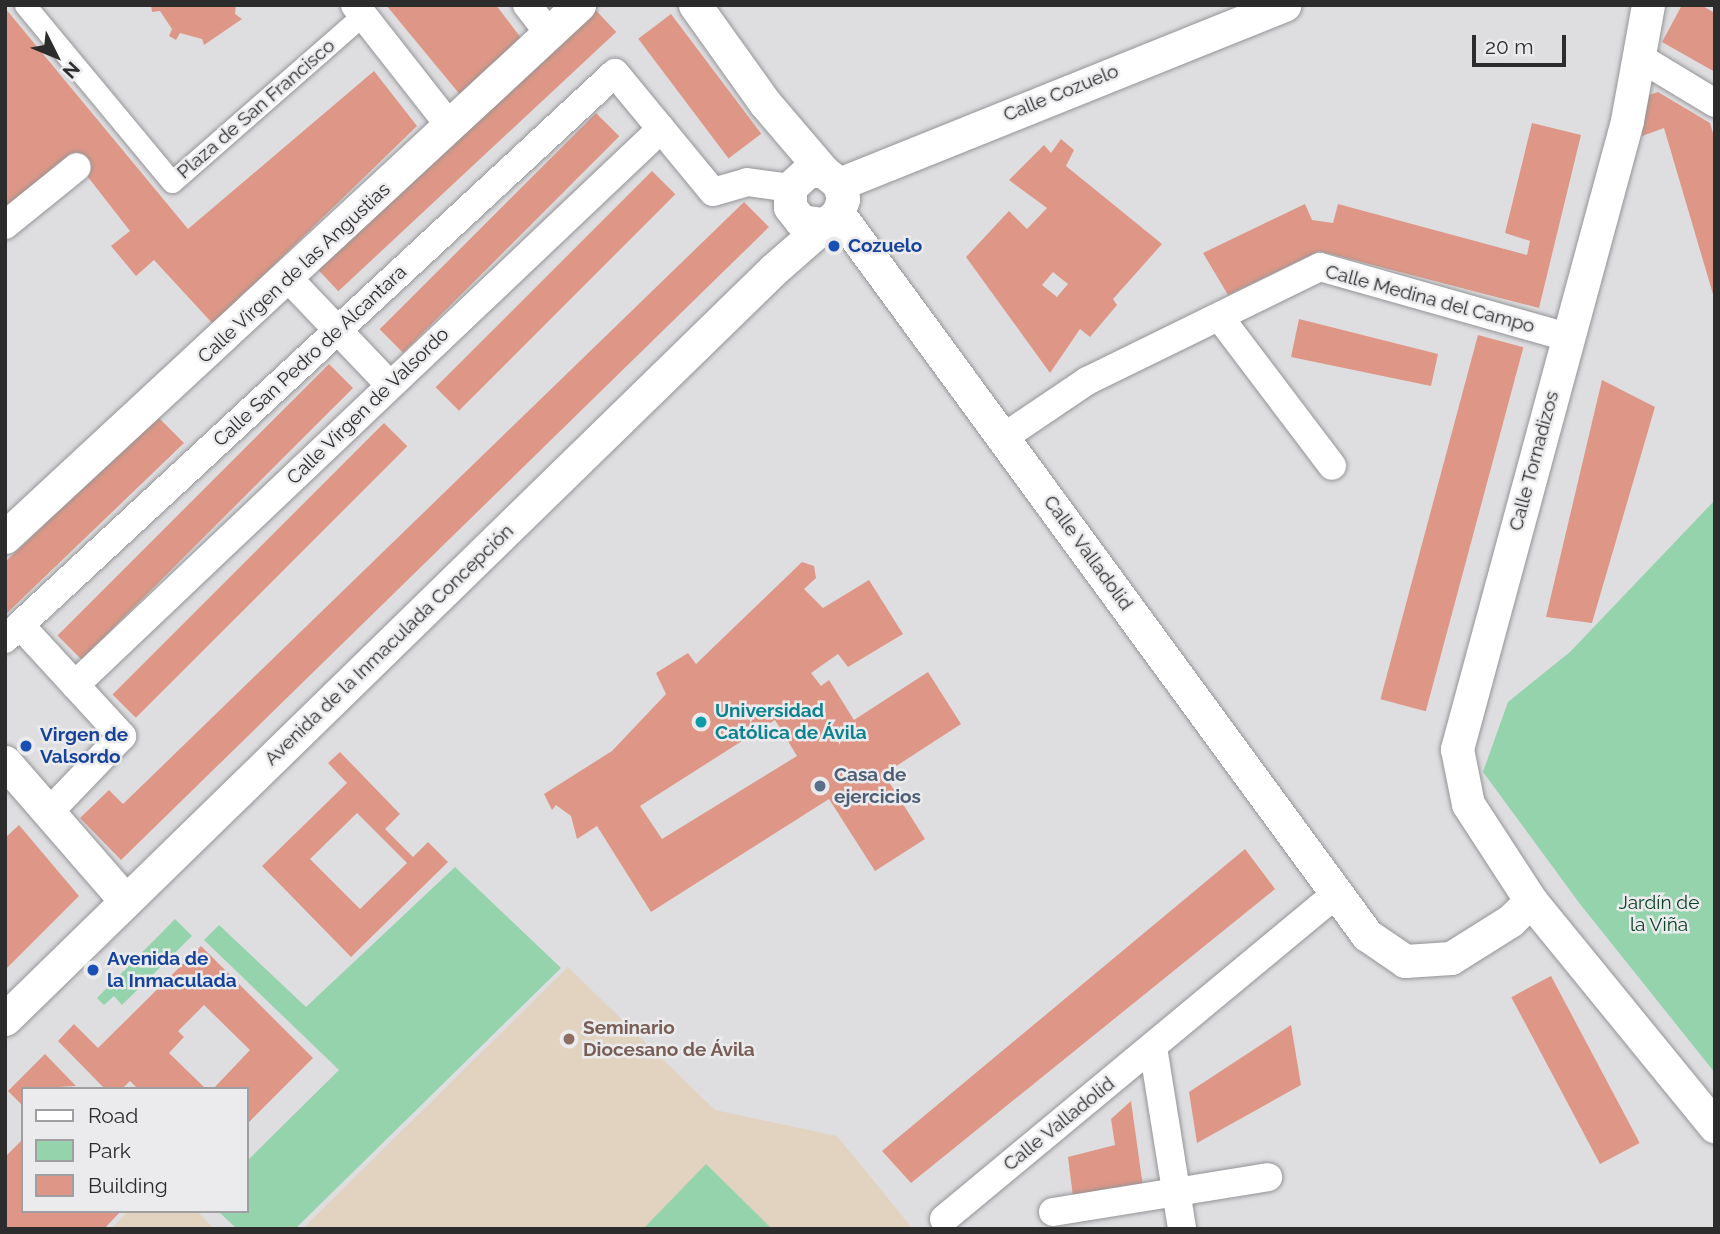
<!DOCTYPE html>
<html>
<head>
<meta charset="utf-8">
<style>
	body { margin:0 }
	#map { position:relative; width:1720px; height:1234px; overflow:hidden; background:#dedee1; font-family:Raleway,sans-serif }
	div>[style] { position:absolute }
	.education>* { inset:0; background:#e2d2c0 }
	.green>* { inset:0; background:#95d3ac }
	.building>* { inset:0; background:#de9786; transform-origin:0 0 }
	.roads { filter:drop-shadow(0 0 2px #939496) drop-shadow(0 0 2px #939496) }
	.pedestrian>* { height:21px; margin:-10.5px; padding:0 10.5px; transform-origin:10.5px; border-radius:10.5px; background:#fff }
	.minor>* { height:28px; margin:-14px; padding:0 14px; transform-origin:14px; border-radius:14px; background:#fff }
	.tertiary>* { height:33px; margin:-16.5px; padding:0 16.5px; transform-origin:16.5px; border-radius:16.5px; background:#fff }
	.dots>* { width:19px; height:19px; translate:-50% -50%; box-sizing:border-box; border:4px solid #ebebee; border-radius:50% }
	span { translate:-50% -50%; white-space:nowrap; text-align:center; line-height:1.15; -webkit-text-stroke:5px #ebebee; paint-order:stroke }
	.street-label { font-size:19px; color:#2c2c2d }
	.transit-label { font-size:19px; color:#164399; font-weight:700 }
	.left { translate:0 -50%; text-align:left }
	.culture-label { font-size:19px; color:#0d838f; font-weight:700 }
	.service-label { font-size:19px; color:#4e5e75; font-weight:700 }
	.park-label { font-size:19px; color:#0a4025 }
	.education-label { font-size:19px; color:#785e54; font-weight:700 }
	.frame { position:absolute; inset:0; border:7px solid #2c2c2d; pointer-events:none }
	.legend { position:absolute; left:21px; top:1087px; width:228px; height:126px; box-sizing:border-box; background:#ebebee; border:2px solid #9f9fa1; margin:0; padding:9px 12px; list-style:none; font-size:21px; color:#2c2c2d }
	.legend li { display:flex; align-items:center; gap:14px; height:35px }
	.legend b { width:35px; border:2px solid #9f9fa1 }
	.north { position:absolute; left:21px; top:21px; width:70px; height:70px; -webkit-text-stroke:5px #ebebee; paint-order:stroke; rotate:133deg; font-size:19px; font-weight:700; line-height:28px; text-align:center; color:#2c2c2d }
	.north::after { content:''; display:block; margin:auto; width:24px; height:32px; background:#2c2c2d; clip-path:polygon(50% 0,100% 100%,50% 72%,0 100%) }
	.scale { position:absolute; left:1472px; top:35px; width:94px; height:32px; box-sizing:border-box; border:4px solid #2c2c2d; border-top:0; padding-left:9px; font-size:21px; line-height:24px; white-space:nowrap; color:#2c2c2d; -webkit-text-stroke:5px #ebebee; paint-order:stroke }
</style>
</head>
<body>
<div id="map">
	<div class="education">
		<div style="clip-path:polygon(568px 967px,715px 1110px,837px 1136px,913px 1229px,302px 1229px)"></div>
		<div style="clip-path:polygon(128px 1211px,197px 1211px,214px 1229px,111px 1229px)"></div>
	</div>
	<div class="green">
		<div style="clip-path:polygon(1715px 500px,1715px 1073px,1580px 904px,1483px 772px,1508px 702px,1570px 652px)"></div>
		<div style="clip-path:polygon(455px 867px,561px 968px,295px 1229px,237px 1229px,218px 1211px,247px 1211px,247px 1161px,339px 1070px,204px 940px,219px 925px,306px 1007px)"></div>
		<div style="clip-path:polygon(175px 919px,192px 936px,122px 1005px,114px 996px,104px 1005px,97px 998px)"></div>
		<div style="clip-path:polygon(706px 1164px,772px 1229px,643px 1229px)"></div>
	</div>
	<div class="building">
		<div style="clip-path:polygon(151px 5px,236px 5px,235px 14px,242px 19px,204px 45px,202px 39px,180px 33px,176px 40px,169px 36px,172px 29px,160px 11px,152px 12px)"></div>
		<div style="clip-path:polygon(386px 5px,496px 5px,521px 38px,462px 97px)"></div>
		<div style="left:591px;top:5px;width:37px;height:380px;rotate:47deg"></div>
		<div style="clip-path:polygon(1682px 5px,1701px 5px,1715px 13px,1715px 72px,1662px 42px)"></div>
		<div style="clip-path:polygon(5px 8px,188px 229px,374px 71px,417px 126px,213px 324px,154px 260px,136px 276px,111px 246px,130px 231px,70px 154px,5px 208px)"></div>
		<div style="left:671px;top:14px;width:150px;height:41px;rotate:53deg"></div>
		<div style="clip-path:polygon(1658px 92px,1710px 123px,1715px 140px,1715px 301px,1664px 128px,1642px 136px,1641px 109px,1646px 96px)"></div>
		<div style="left:596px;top:113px;width:33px;height:306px;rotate:45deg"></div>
		<div style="clip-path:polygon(1532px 123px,1581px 135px,1539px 308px,1319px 251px,1228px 295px,1203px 253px,1305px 204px,1312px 220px,1333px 223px,1338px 204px,1527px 255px,1530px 241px,1505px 233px)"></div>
		<div style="clip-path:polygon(evenodd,1061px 139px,1074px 150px,1066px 166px,1162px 244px,1113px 299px,1117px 305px,1090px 337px,1080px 329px,1050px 373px,966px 257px,1009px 211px,1027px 229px,1047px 208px,1009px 180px,1044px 145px,1051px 153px,1061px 139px,1053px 272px,1068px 284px,1057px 297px,1042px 285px,1053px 272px)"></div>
		<div style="left:652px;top:171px;width:33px;height:306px;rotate:45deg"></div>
		<div style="clip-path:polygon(744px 202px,769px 227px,121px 860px,80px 818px,109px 790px,123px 804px)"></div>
		<div style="clip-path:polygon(1299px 319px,1438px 354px,1431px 386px,1291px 357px)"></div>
		<div style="left:1478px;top:335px;width:47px;height:377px;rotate:15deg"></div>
		<div style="left:329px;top:364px;width:34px;height:384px;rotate:45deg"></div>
		<div style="clip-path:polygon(1602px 380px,1655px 407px,1592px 623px,1546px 617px)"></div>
		<div style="clip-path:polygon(158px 417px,184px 443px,5px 615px,5px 562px)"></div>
		<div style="left:384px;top:423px;width:33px;height:384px;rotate:45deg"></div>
		<div style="clip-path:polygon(evenodd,802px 562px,814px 566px,816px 578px,804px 589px,823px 608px,869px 580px,903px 634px,848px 667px,838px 654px,811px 673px,821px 686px,829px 680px,854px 720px,928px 672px,961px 724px,884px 774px,925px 839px,875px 871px,829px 799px,651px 912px,597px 826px,577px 839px,571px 816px,556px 805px,552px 810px,544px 794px,612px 751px,666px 694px,656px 673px,688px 653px,696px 664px,802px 562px,775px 720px,797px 756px,662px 839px,640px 806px,775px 720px)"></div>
		<div style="clip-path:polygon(evenodd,340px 752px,400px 814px,385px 829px,413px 857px,428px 842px,448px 862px,351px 957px,262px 866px,347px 783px,328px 763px,340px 752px,357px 813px,407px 863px,360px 909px,310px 859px,357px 813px)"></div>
		<div style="clip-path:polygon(19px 825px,79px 896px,5px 970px,5px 838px)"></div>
		<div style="clip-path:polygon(1245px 849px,1275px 889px,911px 1183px,882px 1151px)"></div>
		<div style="clip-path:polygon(201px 946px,313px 1058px,247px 1124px,247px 1089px,213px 1089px,250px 1050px,204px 1005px,178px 1031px,184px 1037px,169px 1053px,206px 1089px,138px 1089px,130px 1081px,122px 1089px,105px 1089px,58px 1041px,74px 1024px,98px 1048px)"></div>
		<div style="left:1551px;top:976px;width:189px;height:45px;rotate:62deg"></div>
		<div style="clip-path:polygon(1291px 1025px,1301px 1085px,1197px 1143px,1189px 1092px)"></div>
		<div style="clip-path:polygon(45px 1054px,76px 1086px,23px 1089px,23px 1106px,8px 1091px)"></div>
		<div style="clip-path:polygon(1131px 1101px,1143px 1187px,1073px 1197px,1068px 1157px,1115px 1145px,1111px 1119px)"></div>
		<div style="clip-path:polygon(23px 1139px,23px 1211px,121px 1211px,104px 1229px,5px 1229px,5px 1157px)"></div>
	</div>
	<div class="roads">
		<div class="pedestrian">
			<div style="left:25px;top:5px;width:230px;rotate:50.3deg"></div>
			<div style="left:172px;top:182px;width:254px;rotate:-41.2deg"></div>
		</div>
		<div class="minor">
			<div style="left:355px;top:5px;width:154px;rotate:51.9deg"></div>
			<div style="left:527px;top:5px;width:36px;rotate:52deg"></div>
			<div style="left:1639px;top:57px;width:89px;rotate:31.2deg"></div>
			<div style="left:5px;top:225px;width:92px;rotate:-38.9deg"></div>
			<div style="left:288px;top:278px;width:148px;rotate:46.4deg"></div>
			<div style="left:1221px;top:319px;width:184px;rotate:52.9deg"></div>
			<div style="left:1004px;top:437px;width:100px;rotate:-34deg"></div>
			<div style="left:1087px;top:381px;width:259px;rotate:-26.1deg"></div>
			<div style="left:1320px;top:267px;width:257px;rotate:15.8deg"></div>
			<div style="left:20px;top:625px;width:151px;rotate:47.4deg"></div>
			<div style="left:122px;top:736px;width:105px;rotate:133.8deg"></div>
			<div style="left:5px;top:639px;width:832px;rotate:-42.86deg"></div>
			<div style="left:615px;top:73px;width:154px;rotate:50.5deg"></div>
			<div style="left:713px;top:192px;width:35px;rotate:-16deg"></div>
			<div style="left:747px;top:182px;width:43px;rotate:7.9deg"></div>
			<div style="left:75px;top:685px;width:808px;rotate:-43.5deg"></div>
			<div style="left:1153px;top:1047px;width:184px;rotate:80.9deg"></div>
			<div style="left:1053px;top:1212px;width:218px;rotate:-9.2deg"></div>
			<div style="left:944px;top:1219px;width:509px;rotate:-39.66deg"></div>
		</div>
		<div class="tertiary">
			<div style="left:695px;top:5px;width:120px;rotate:54.5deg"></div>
			<div style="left:765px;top:103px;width:89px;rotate:49.5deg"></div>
			<div style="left:1648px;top:5px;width:118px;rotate:100.3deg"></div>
			<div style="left:1627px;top:121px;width:651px;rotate:105.15deg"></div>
			<div style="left:1457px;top:749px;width:56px;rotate:78.7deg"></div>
			<div style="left:1468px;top:804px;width:116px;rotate:57deg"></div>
			<div style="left:1531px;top:901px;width:291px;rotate:50.8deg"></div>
			<div style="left:839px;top:184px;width:480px;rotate:-21.9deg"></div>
			<div style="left:838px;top:213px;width:895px;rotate:53.77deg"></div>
			<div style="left:1367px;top:935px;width:46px;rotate:34.4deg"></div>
			<div style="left:1405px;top:961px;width:46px;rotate:-3.7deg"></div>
			<div style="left:1451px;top:958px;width:70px;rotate:-32.1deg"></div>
			<div style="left:1510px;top:921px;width:29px;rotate:-44deg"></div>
			<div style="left:5px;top:537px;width:783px;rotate:-42.83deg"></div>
			<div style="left:5px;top:762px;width:184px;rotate:49deg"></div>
			<div style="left:5px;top:1019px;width:1073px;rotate:-44.28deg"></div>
			<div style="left:773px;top:270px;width:86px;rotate:-41.2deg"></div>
			<div style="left:838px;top:213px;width:15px;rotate:-70deg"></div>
			<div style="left:843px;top:199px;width:16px;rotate:-105deg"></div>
			<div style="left:839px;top:184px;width:21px;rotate:-141deg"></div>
			<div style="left:823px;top:171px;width:15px;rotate:180deg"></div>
			<div style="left:808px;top:171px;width:25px;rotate:137deg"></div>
			<div style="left:790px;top:188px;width:19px;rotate:90deg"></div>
			<div style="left:790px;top:207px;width:18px;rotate:52deg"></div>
			<div style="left:801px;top:221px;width:22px;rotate:8deg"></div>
		</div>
	</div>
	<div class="dots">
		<div style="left:834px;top:246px;background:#1a4fb4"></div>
		<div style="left:701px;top:722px;background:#0f9aa8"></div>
		<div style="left:26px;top:746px;background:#1a4fb4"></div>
		<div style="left:820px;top:786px;background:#5c6f8a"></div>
		<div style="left:93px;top:970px;background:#1a4fb4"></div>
		<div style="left:569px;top:1039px;background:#8d6e63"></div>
	</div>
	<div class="street-label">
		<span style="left:1061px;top:93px;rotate:-22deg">Calle Cozuelo</span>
		<span style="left:256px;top:109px;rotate:-41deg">Plaza de San Francisco</span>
		<span style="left:294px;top:273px;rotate:-43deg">Calle Virgen de las Angustias</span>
		<span style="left:1430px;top:299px;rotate:15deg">Calle Medina del Campo</span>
		<span style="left:310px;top:356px;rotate:-43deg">Calle San Pedro de Alcantara</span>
		<span style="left:368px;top:406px;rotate:-44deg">Calle Virgen de Valsordo</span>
		<span style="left:1534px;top:461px;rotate:-75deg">Calle Tornadizos</span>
		<span style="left:1088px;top:553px;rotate:54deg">Calle Valladolid</span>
		<span style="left:389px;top:645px;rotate:-44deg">Avenida de la Inmaculada Concepción</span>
		<span style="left:1059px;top:1124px;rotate:-39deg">Calle Valladolid</span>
	</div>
	<div class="transit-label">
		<span class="left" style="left:848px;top:246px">Cozuelo</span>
		<span class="left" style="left:40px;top:746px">Virgen de<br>Valsordo</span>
		<span class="left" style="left:107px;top:970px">Avenida de<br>la Inmaculada</span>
	</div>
	<div class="culture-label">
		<span class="left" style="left:715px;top:722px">Universidad<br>Católica de Ávila</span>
	</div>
	<div class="service-label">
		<span class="left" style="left:834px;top:786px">Casa de<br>ejercicios</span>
	</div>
	<div class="park-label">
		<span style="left:1659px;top:914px">Jardín de<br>la Viña</span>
	</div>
	<div class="education-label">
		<span class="left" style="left:583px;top:1039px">Seminario<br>Diocesano de Ávila</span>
	</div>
	<div class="frame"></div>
	<ul class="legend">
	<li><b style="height:9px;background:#fff"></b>Road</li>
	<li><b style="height:19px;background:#95d3ac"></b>Park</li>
	<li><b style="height:19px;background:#de9786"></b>Building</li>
	</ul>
	<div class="north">N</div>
	<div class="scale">20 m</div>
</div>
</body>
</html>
